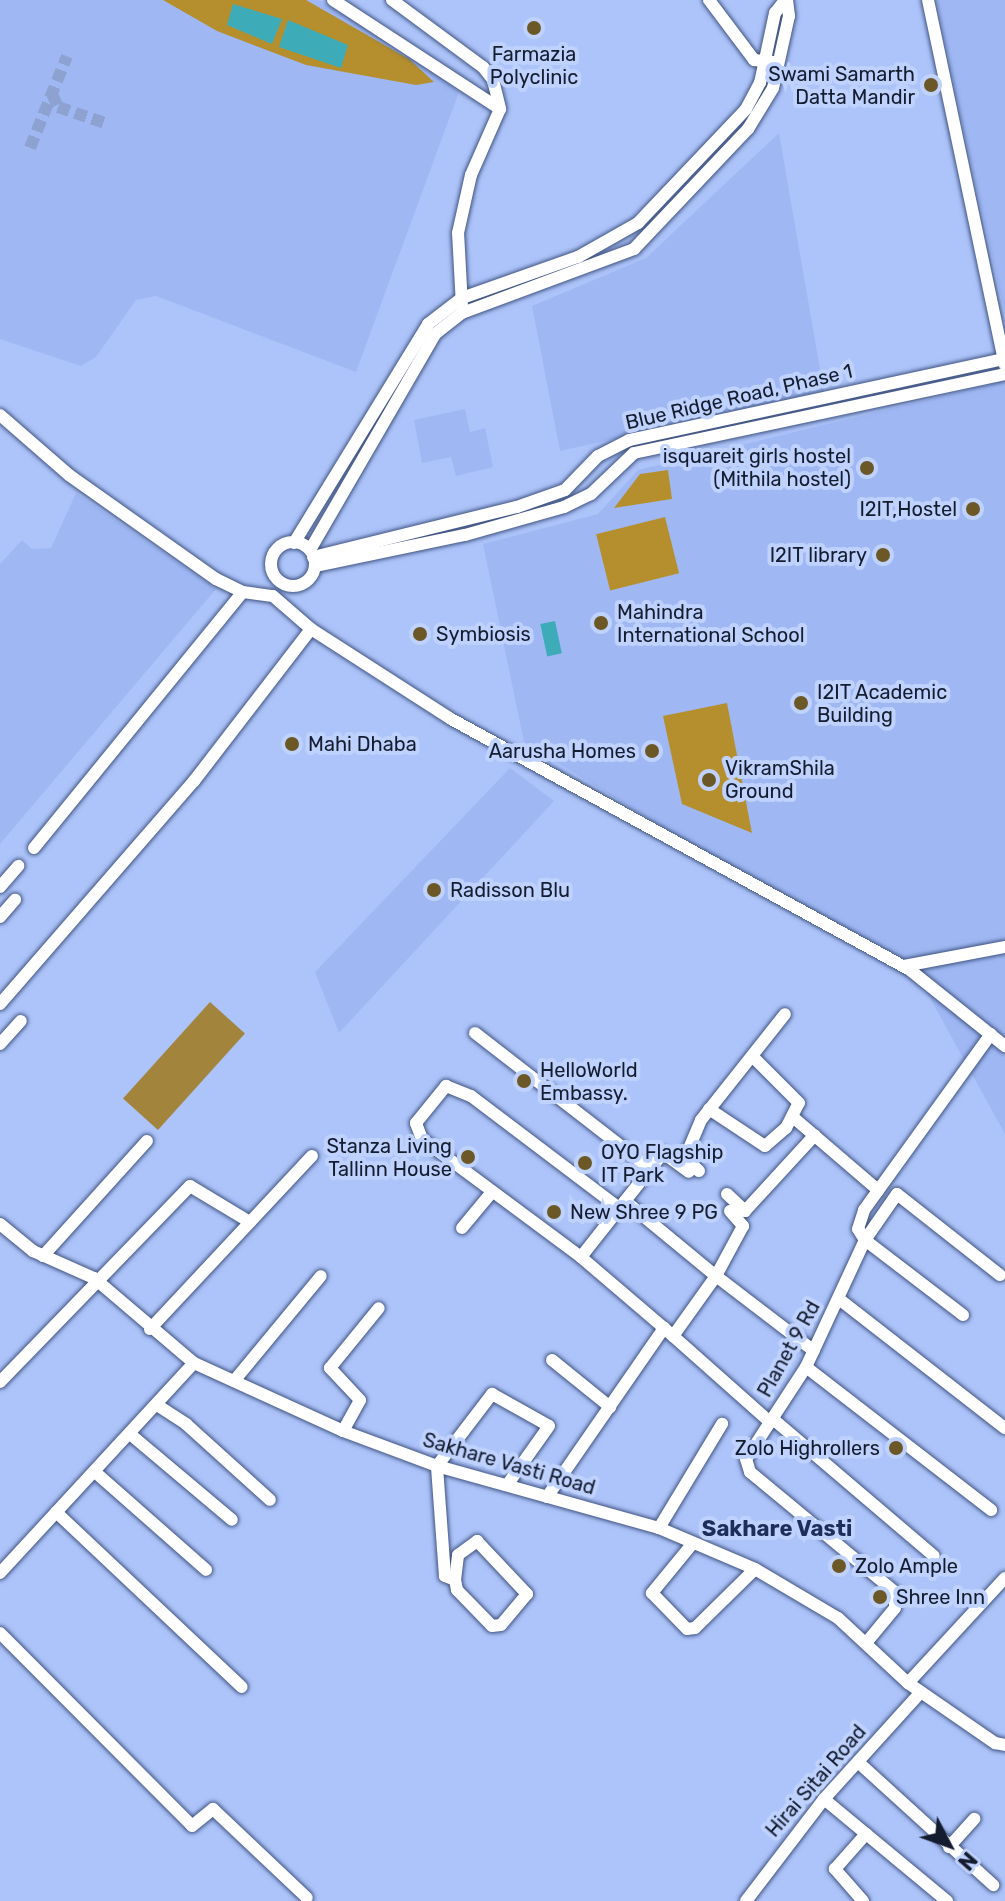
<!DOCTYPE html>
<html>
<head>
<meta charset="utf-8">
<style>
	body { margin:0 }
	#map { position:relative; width:1005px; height:1901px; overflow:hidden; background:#adc4fa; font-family:Rubik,sans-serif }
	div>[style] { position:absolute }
	.built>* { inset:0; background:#9fb8f4 }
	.green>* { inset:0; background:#b58f2d; transform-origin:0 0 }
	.forest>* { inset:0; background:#a3843c; transform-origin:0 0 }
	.water>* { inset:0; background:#3eabb8; transform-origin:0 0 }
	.minor-tunnel>* { height:12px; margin-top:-6px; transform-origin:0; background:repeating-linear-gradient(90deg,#8ea2d1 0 12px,transparent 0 18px) }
	.roads { filter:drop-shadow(0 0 2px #415482) drop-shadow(0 0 2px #415482) }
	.minor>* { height:12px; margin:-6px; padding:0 6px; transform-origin:6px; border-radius:6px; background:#fff }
	.minor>.ring { margin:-6px; padding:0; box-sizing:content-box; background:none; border:12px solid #fff; border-radius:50% }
	.dots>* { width:22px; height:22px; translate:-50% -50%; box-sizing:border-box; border:4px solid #bfd2fd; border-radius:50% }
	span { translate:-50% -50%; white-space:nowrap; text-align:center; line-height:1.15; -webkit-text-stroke:8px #bfd2fd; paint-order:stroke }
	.poi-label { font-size:20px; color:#141c2f }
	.right { translate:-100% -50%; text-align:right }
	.left { translate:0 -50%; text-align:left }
	.street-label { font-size:20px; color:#141c2f }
	.neighbourhood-label { font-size:22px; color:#1e2e5a; font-weight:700 }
	.north { position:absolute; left:909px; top:1805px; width:80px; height:80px; -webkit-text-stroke:6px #bfd2fd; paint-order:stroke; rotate:131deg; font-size:22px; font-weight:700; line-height:32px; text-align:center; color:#141c2f }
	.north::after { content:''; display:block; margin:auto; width:28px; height:36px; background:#141c2f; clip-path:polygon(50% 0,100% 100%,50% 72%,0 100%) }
</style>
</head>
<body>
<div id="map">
	<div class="built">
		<div style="clip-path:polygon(0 0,319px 0,405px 51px,459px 92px,356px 372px,156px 296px,136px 300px,96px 357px,81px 366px,0 339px)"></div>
		<div style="clip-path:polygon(937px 0,1005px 0,1005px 314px,960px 112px)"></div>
		<div style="clip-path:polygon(779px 133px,824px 392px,560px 451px,532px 306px,646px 258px)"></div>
		<div style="clip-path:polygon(1005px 381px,1005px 1134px,925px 989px,524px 742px,483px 544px,598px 514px,638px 470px)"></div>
		<div style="clip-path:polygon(465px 409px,470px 432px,485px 428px,493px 467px,456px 476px,451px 457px,422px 463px,414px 420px)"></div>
		<div style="clip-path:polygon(76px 493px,216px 589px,0 844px,0 564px,22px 540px,32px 549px,51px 548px)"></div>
		<div style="clip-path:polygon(510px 768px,554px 801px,339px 1033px,315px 972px)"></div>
	</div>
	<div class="green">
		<div style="clip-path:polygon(163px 0,306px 0,409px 59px,434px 82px,416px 85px,306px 65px,217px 31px)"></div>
		<div style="clip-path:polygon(668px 470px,672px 499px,614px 508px,640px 474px)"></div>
		<div style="left:665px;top:517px;width:58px;height:71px;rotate:76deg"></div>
		<div style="clip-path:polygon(727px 703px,752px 833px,682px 804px,663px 716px)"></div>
	</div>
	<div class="forest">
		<div style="left:210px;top:1002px;width:47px;height:130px;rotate:42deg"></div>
	</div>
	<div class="water">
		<div style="clip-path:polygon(233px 4px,282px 19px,272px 44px,227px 25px)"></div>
		<div style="clip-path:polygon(288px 20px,348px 45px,341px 68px,279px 47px)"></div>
		<div style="left:555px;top:621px;width:33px;height:15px;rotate:78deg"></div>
	</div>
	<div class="minor-tunnel">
		<div style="left:52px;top:94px;width:14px;rotate:65deg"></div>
		<div style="left:58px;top:107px;width:50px;rotate:18.8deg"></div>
		<div style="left:30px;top:148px;width:99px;rotate:-68.1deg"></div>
	</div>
	<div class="roads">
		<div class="minor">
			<div style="left:333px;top:0;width:199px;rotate:33.1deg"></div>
			<div style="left:392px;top:0;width:113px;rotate:36.4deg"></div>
			<div style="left:483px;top:67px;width:16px;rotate:52deg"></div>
			<div style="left:493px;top:80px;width:30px;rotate:76deg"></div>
			<div style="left:709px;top:0;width:75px;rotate:53.1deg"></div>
			<div style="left:754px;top:60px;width:19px;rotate:6deg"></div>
			<div style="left:928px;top:0;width:373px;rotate:78.1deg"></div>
			<div style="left:462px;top:306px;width:73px;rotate:-93.1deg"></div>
			<div style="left:458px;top:233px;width:59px;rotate:-77.4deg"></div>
			<div style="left:471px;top:175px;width:72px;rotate:-66.3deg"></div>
			<div style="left:0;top:415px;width:91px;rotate:41deg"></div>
			<div style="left:69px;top:475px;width:180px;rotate:35.3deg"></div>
			<div style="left:216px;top:579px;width:30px;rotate:26deg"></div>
			<div style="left:243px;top:592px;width:30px;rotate:8deg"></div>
			<div style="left:273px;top:596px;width:50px;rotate:41deg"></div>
			<div style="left:311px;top:629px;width:166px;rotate:32.7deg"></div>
			<div style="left:451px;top:719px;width:523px;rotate:28.67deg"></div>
			<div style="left:910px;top:970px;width:122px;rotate:38.7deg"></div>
			<div class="ring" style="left:271px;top:542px;width:32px;height:32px"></div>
			<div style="left:294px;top:543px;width:257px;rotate:-58.5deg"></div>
			<div style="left:428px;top:324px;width:43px;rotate:-37.4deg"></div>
			<div style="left:462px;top:298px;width:123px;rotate:-19.5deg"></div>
			<div style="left:578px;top:257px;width:69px;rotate:-29.5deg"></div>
			<div style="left:638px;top:223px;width:157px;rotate:-46.5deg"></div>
			<div style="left:746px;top:109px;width:30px;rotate:-62deg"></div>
			<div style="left:760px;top:83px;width:72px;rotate:-77.9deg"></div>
			<div style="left:775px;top:13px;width:16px;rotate:-52deg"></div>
			<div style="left:310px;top:550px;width:250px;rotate:-59.9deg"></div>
			<div style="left:435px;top:334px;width:34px;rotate:-38deg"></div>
			<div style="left:462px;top:313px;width:184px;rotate:-20.4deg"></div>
			<div style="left:634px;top:249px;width:166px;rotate:-46.5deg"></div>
			<div style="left:748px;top:129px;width:48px;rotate:-58.6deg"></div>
			<div style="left:773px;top:88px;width:74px;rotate:-77.5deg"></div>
			<div style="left:789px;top:16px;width:16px;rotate:-97deg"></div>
			<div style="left:313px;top:557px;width:210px;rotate:-13.8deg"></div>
			<div style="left:517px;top:507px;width:51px;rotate:-19.5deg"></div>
			<div style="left:565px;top:490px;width:47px;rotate:-45.9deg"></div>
			<div style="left:598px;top:456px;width:35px;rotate:-27deg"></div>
			<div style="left:629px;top:440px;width:385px;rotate:-12.2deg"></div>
			<div style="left:315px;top:566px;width:153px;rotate:-11.7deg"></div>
			<div style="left:465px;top:535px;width:103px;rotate:-15.8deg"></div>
			<div style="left:564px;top:507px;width:30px;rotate:-26deg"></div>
			<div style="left:591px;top:494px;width:59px;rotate:-43.6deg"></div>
			<div style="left:634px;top:453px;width:379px;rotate:-12deg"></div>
			<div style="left:34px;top:848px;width:330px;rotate:-50.8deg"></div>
			<div style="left:0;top:887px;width:28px;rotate:-49deg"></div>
			<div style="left:0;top:917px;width:23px;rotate:-49deg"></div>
			<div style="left:904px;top:966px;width:103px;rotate:-10.7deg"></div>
			<div style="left:0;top:1004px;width:296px;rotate:-49deg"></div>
			<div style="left:194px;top:781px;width:192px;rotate:-52.4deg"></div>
			<div style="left:475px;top:1033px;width:220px;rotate:37.8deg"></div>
			<div style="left:0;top:1044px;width:31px;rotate:-48deg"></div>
			<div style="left:709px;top:1109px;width:67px;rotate:33.5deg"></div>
			<div style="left:765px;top:1146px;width:28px;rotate:-41deg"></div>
			<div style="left:786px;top:1128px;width:28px;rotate:-63deg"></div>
			<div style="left:799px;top:1103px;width:66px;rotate:-135deg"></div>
			<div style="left:794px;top:1118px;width:111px;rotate:40.6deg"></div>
			<div style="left:699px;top:1171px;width:19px;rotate:-137deg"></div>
			<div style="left:685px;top:1158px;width:41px;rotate:-67.2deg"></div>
			<div style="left:701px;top:1120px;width:135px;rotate:-51.6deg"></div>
			<div style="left:727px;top:1194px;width:25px;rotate:43deg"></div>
			<div style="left:745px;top:1211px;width:103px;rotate:-47.4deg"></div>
			<div style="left:625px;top:1201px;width:61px;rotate:-51.6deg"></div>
			<div style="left:663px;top:1153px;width:32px;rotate:36deg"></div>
			<div style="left:730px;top:1211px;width:20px;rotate:49deg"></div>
			<div style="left:743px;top:1226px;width:57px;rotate:118.4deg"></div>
			<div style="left:716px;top:1276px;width:123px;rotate:37.4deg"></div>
			<div style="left:0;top:1224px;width:43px;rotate:39.3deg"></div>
			<div style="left:33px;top:1251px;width:67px;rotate:23.9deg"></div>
			<div style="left:94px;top:1278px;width:131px;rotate:40.4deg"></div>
			<div style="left:194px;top:1363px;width:164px;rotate:24.5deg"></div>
			<div style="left:343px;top:1431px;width:100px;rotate:20.4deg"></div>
			<div style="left:437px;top:1466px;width:230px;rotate:15.6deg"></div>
			<div style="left:659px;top:1528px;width:104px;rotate:23.1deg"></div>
			<div style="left:755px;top:1569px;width:96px;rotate:30.6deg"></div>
			<div style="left:838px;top:1618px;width:96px;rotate:42.9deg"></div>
			<div style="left:908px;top:1683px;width:106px;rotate:34.6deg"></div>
			<div style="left:995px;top:1743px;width:10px;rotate:11deg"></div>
			<div style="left:462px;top:1228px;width:47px;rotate:-50.2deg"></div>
			<div style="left:43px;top:1256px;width:155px;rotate:-47.9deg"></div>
			<div style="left:581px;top:1257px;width:198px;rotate:-143.4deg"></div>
			<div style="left:422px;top:1139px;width:17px;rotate:-111deg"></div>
			<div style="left:416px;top:1123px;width:48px;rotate:-51deg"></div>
			<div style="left:446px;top:1086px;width:27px;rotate:22deg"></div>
			<div style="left:471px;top:1096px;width:186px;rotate:37.1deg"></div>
			<div style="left:839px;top:1299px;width:210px;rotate:37.9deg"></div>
			<div style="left:963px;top:1315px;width:123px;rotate:-142.6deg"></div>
			<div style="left:865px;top:1240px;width:13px;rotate:-122deg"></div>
			<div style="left:858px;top:1229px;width:20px;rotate:-72deg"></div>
			<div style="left:864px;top:1210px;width:217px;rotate:-54.2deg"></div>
			<div style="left:664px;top:1328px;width:109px;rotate:-139.5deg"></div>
			<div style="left:581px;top:1257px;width:71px;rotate:-51.8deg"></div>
			<div style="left:625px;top:1201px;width:118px;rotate:39.5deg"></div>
			<div style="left:716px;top:1276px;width:74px;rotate:125.6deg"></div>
			<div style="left:150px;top:1329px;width:237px;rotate:-46.9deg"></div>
			<div style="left:552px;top:1360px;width:75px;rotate:39deg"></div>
			<div style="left:806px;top:1367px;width:234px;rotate:37.7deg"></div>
			<div style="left:234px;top:1381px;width:136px;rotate:-50.4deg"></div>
			<div style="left:0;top:1382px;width:273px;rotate:-45.9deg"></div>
			<div style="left:190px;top:1186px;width:70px;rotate:31deg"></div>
			<div style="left:157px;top:1405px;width:35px;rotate:33deg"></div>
			<div style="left:186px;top:1424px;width:113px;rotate:42.1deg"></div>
			<div style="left:773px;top:1419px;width:211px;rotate:40.4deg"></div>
			<div style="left:343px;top:1431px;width:35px;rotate:-61deg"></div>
			<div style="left:360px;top:1400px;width:44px;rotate:-133.2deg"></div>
			<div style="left:330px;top:1368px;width:77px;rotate:-50.8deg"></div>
			<div style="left:130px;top:1434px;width:133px;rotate:40.1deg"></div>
			<div style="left:95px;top:1472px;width:148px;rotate:41.4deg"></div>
			<div style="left:547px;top:1497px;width:206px;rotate:-55.3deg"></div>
			<div style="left:664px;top:1328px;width:142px;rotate:41.6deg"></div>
			<div style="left:56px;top:1512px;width:255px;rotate:43.3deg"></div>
			<div style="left:659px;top:1528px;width:122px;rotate:-58.8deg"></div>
			<div style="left:693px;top:1543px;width:65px;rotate:129.4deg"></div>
			<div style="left:652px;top:1593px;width:50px;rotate:45.8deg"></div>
			<div style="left:687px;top:1629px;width:8px;rotate:-7deg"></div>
			<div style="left:695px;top:1628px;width:84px;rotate:-44.5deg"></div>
			<div style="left:0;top:1573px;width:286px;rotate:-47.3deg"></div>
			<div style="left:455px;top:1580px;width:25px;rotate:-83deg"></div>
			<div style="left:458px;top:1555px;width:24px;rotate:-36deg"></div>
			<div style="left:477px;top:1541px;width:73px;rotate:46.7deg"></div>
			<div style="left:527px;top:1594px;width:40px;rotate:130deg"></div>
			<div style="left:501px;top:1625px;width:9px;rotate:174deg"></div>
			<div style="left:492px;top:1626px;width:50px;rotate:-134.2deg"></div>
			<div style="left:457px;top:1590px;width:10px;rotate:-101deg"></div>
			<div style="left:455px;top:1580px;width:11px;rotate:-158deg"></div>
			<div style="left:445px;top:1576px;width:110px;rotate:-94.2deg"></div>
			<div style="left:437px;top:1466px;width:91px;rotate:-52.6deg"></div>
			<div style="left:492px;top:1394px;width:65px;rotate:29.3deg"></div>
			<div style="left:549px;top:1426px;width:72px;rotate:125.4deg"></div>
			<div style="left:0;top:1633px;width:272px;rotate:45.1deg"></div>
			<div style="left:192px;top:1826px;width:27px;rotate:-39deg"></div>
			<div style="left:213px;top:1809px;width:129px;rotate:43.4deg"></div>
			<div style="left:866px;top:1643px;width:45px;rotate:-50.4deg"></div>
			<div style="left:895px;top:1608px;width:16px;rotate:-90deg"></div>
			<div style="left:895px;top:1592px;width:188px;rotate:-140.4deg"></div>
			<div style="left:750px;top:1472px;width:14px;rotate:-107deg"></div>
			<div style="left:746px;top:1459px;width:110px;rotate:-56.9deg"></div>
			<div style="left:806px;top:1367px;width:140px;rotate:-65.1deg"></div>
			<div style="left:865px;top:1240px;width:56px;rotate:-55.2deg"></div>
			<div style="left:897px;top:1194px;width:131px;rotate:38.2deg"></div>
			<div style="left:908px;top:1683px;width:143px;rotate:-47.3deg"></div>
			<div style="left:858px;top:1762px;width:183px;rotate:42.3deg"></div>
			<div style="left:824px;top:1799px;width:160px;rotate:39.7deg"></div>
			<div style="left:949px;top:1847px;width:38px;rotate:-48deg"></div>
			<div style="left:746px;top:1901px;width:128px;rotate:-52.6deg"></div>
			<div style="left:824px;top:1799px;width:144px;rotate:-47.8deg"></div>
			<div style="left:863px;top:1901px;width:43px;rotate:-131.2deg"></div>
			<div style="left:835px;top:1869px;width:47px;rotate:-48.5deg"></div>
		</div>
	</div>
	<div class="dots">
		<div style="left:534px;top:28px;background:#6c5827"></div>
		<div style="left:931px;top:85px;background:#6c5827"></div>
		<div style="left:867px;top:468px;background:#6c5827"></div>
		<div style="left:973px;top:509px;background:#6c5827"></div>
		<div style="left:883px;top:555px;background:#6c5827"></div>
		<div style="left:601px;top:623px;background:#6c5827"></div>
		<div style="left:420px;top:634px;background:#6c5827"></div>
		<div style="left:801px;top:703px;background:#6c5827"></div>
		<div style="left:292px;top:744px;background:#6c5827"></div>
		<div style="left:652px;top:751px;background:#6c5827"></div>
		<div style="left:709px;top:780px;background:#6c5827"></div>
		<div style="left:434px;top:890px;background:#6c5827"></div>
		<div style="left:524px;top:1081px;background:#6c5827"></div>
		<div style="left:468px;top:1157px;background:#6c5827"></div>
		<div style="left:585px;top:1163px;background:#6c5827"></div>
		<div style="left:554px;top:1212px;background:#6c5827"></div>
		<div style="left:896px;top:1448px;background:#6c5827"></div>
		<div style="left:839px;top:1566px;background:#6c5827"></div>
		<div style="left:880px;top:1597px;background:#6c5827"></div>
	</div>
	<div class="poi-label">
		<span style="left:534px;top:66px">Farmazia<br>Polyclinic</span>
		<span class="right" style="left:915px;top:86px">Swami Samarth<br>Datta Mandir</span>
		<span class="right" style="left:851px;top:468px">isquareit girls hostel<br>(Mithila hostel)</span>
		<span class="right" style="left:957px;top:509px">I2IT,Hostel</span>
		<span class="right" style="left:867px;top:555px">I2IT library</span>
		<span class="left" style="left:617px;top:624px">Mahindra<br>International School</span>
		<span class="left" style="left:436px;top:634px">Symbiosis</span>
		<span class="left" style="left:817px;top:704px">I2IT Academic<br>Building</span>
		<span class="left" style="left:308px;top:744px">Mahi Dhaba</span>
		<span class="right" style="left:636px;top:751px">Aarusha Homes</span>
		<span class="left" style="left:725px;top:780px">VikramShila<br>Ground</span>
		<span class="left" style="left:450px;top:890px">Radisson Blu</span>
		<span class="left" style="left:540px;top:1082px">HelloWorld<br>Embassy.</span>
		<span class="right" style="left:452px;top:1158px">Stanza Living<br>Tallinn House</span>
		<span class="left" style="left:601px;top:1164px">OYO Flagship<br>IT Park</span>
		<span class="left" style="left:570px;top:1212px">New Shree 9 PG</span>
		<span class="right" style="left:880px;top:1448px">Zolo Highrollers</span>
		<span class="left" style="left:855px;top:1566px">Zolo Ample</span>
		<span class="left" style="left:896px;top:1597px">Shree Inn</span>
	</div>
	<div class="street-label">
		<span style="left:739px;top:397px;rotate:-13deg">Blue Ridge Road, Phase 1</span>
		<span style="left:789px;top:1349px;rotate:-61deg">Planet 9 Rd</span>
		<span style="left:509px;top:1464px;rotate:16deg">Sakhare Vasti Road</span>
		<span style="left:816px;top:1781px;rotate:-49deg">Hirai Sitai Road</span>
	</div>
	<div class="neighbourhood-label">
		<span style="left:777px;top:1529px">Sakhare Vasti</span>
	</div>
	<div class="north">N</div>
</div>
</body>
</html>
